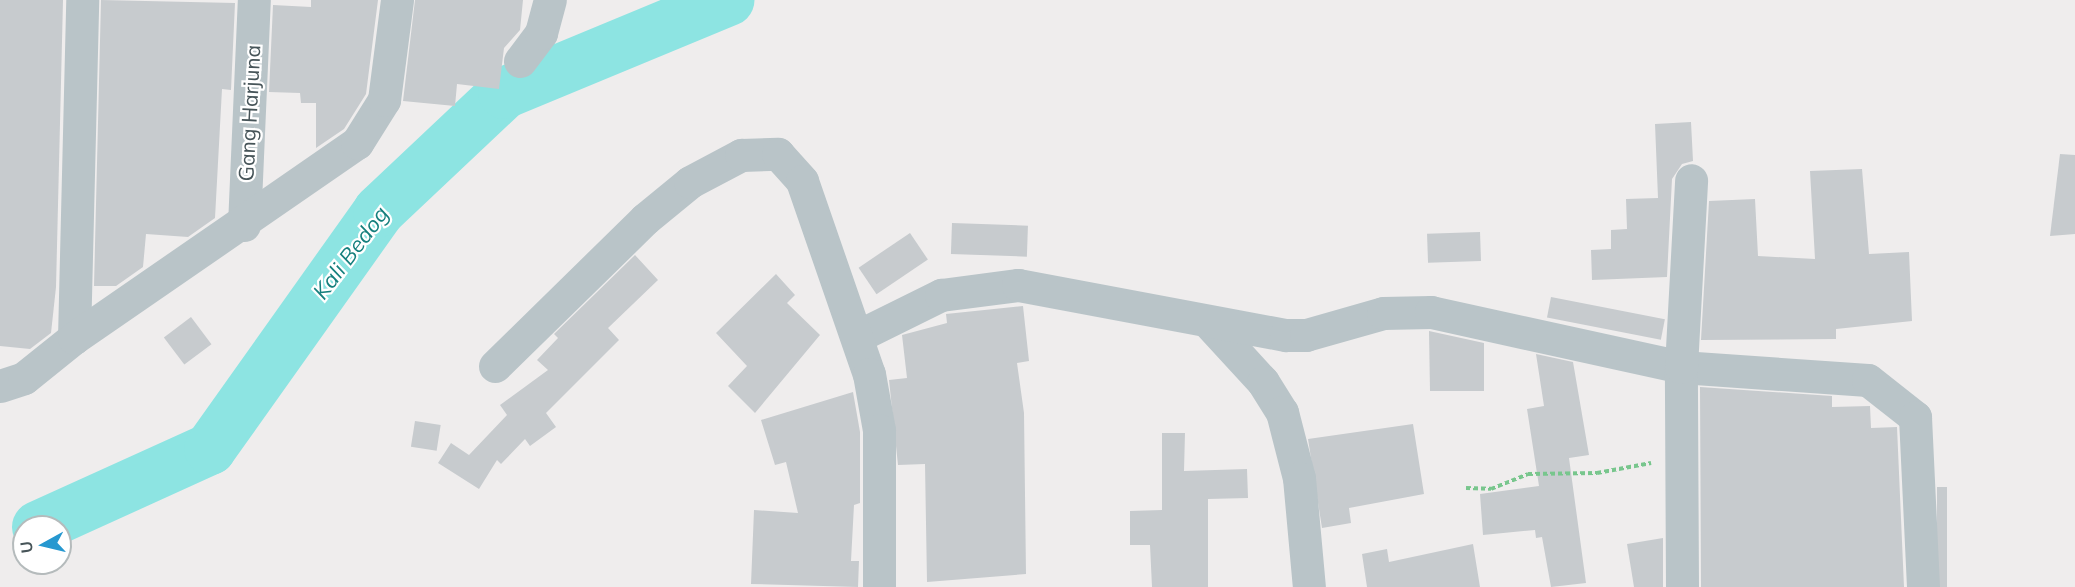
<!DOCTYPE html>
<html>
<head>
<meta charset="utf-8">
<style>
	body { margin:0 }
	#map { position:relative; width:2075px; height:587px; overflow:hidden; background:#efeded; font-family:Mulish,sans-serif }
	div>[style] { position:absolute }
	.river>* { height:52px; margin:-26px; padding:0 26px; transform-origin:26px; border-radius:26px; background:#8de4e2 }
	.building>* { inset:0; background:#c7cbce; transform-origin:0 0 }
	.path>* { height:4px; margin-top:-2px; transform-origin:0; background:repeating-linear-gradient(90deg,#78c68d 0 4.5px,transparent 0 7.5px) }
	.minor>* { height:33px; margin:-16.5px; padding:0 16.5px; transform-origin:16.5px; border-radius:16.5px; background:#b9c4c8 }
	span { translate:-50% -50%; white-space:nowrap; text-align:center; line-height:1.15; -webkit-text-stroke:4.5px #fff; paint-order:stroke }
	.street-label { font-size:21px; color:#465458 }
	.water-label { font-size:22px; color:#157f7d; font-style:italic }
	.north { position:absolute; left:12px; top:515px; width:60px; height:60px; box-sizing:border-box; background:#fff; border:2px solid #b5bbbc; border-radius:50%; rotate:262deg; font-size:16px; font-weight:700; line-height:24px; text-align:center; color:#465458 }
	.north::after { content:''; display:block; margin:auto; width:21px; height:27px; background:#2698d0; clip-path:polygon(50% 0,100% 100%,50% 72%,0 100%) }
</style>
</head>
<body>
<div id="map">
	<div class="river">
		<div style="left:38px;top:527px;width:189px;rotate:-24.4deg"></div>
		<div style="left:210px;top:449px;width:292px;rotate:-54.6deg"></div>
		<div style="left:379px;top:211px;width:172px;rotate:-43.3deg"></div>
		<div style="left:504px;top:93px;width:243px;rotate:-22.5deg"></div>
	</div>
	<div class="building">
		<div style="clip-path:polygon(0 0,63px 0,56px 287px,51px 333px,30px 349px,0 346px)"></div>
		<div style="clip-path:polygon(101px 0,235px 3px,231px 90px,222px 89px,215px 218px,188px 237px,146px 234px,143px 267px,116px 286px,94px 286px)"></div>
		<div style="clip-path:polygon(311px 0,378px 0,366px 94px,344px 129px,316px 148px,316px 103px,301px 103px,300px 93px,269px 92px,273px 5px,311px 7px)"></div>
		<div style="clip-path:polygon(415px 0,523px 0,520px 30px,504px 48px,499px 89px,457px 84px,455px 106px,403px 101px)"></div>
		<div style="clip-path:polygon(1691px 122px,1693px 161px,1682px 164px,1672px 179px,1667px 277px,1592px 280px,1591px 250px,1611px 249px,1611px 230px,1627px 229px,1626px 199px,1658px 198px,1655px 124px)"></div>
		<div style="clip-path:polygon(2060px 154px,2075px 155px,2075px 234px,2050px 236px)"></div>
		<div style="clip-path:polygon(1862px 169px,1869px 254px,1909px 252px,1912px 321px,1836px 329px,1836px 339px,1701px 340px,1709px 201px,1755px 199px,1758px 256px,1815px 259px,1810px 171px)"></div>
		<div style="left:952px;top:223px;width:76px;height:31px;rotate:2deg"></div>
		<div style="left:1480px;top:232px;width:29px;height:53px;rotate:88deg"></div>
		<div style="left:910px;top:233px;width:32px;height:62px;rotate:56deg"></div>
		<div style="clip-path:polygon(635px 255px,658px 280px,608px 328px,619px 340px,546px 413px,556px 427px,530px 446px,525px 439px,501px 464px,497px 460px,479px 489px,438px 463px,451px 443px,469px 455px,507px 415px,500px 405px,548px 370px,537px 360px,558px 338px,554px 334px)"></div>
		<div style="clip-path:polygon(776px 274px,795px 295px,787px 303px,820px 335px,755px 413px,728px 386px,747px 366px,716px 333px)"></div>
		<div style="left:1551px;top:297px;width:116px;height:21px;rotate:11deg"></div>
		<div style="clip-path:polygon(1023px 306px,1029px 361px,1017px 363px,1024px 413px,1026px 574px,927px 582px,925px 464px,898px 465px,889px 380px,907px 378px,902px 335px,947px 323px,946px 314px)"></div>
		<div style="left:191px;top:317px;width:34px;height:34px;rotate:53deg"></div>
		<div style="clip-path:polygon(1429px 331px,1484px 343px,1484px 391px,1430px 391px)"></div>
		<div style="clip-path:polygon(1536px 354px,1573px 362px,1589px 455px,1569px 458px,1586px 583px,1551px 587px,1542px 537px,1536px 538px,1535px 530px,1483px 535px,1480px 494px,1539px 486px,1527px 409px,1544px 406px)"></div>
		<div style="clip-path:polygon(1700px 387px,1832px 396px,1832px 407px,1870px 406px,1871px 428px,1897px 427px,1904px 587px,1701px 587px)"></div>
		<div style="clip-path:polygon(853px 392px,860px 432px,860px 503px,854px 505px,851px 561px,859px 561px,858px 587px,751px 584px,754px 510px,798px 513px,786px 462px,775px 465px,761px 420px)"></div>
		<div style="left:415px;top:421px;width:26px;height:26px;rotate:9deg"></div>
		<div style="clip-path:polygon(1413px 424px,1424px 494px,1349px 508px,1351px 523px,1322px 528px,1308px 439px)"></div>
		<div style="clip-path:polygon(1162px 433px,1185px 433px,1184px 471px,1247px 469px,1248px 498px,1208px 499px,1208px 587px,1152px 587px,1150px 545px,1130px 545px,1130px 511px,1162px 510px)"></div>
		<div style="left:1937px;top:487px;width:10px;height:100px"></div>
		<div style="clip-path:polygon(1663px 538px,1663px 587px,1634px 587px,1627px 544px)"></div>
		<div style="clip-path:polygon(1473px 544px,1480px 587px,1367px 587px,1362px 554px,1387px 549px,1389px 562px)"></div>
	</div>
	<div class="path">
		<div style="left:1466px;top:488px;width:25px;rotate:2deg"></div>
		<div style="left:1491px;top:489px;width:40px;rotate:-22deg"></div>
		<div style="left:1528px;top:474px;width:69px;rotate:-0.8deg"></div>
		<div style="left:1597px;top:473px;width:55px;rotate:-10.5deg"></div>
	</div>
	<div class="minor">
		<div style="left:520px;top:61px;width:35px;rotate:-53deg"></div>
		<div style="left:541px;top:33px;width:34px;rotate:-75deg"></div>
		<div style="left:244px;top:225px;width:225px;rotate:-87.5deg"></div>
		<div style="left:1208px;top:322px;width:81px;rotate:47.5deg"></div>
		<div style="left:1263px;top:382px;width:36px;rotate:58deg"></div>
		<div style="left:1282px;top:412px;width:68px;rotate:75.6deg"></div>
		<div style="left:1299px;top:478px;width:109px;rotate:84.8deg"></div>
		<div style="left:858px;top:336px;width:93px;rotate:-26.3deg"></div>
		<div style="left:941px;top:295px;width:78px;rotate:-7.4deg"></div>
		<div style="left:1018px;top:285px;width:273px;rotate:10.6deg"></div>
		<div style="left:1286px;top:335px;width:20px"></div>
		<div style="left:1306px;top:335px;width:80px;rotate:-15.9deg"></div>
		<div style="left:1383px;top:313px;width:48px;rotate:-1.2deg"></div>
		<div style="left:1431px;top:312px;width:256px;rotate:12.4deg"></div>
		<div style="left:1681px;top:367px;width:187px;rotate:4deg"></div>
		<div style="left:1868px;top:380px;width:60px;rotate:38.2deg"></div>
		<div style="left:1915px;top:417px;width:170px;rotate:87.3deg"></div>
		<div style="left:74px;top:338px;width:338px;rotate:-88.6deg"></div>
		<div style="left:495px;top:366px;width:210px;rotate:-44.4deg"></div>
		<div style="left:645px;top:219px;width:58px;rotate:-39.4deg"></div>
		<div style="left:690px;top:182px;width:58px;rotate:-27.9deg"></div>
		<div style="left:741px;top:155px;width:37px;rotate:-2deg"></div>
		<div style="left:778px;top:154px;width:36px;rotate:48deg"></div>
		<div style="left:802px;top:181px;width:204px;rotate:70.9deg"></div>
		<div style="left:869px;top:374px;width:57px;rotate:79.9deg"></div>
		<div style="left:879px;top:430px;width:157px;rotate:90deg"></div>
		<div style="left:0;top:386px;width:25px;rotate:-18deg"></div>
		<div style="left:24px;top:378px;width:64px;rotate:-38.7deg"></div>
		<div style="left:74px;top:338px;width:344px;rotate:-34.6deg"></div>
		<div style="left:357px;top:143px;width:51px;rotate:-57.9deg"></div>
		<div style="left:384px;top:100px;width:101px;rotate:-82.6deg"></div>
		<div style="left:1682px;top:587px;width:220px;rotate:-90.3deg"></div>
		<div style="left:1681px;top:367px;width:187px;rotate:-86.9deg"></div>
	</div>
	<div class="street-label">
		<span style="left:249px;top:113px;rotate:-87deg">Gang Harjuna</span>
	</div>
	<div class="water-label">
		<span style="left:351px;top:253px;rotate:-53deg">Kali Bedog</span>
	</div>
	<div class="north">U</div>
</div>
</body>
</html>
